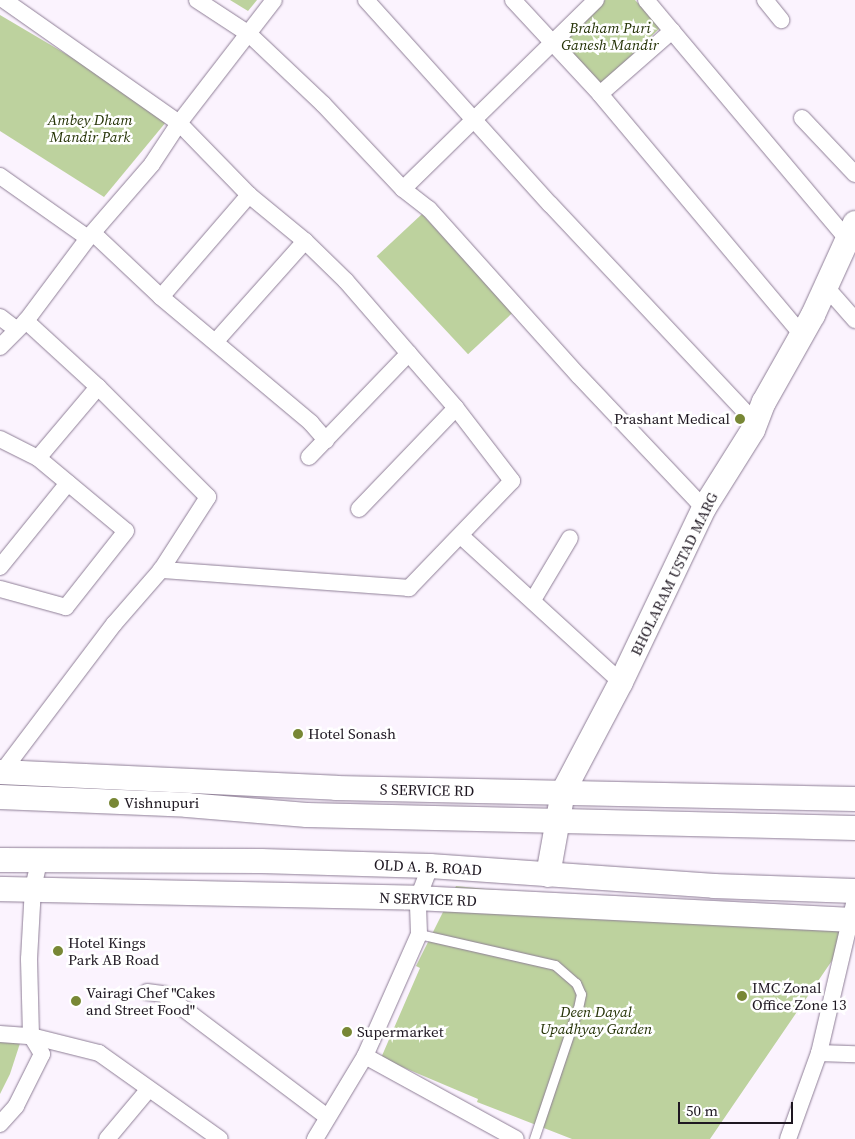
<!DOCTYPE html>
<html>
<head>
<meta charset="utf-8">
<style>
	body { margin:0 }
	#map { position:relative; width:855px; height:1139px; overflow:hidden; background:#fbf3fe; font-family:"Source Serif 4",serif }
	div>[style] { position:absolute }
	.green>* { inset:0; background:#bdd29e; transform-origin:0 0 }
	.roads { filter:drop-shadow(0 0 1px #8e7e96) drop-shadow(0 0 1px #8e7e96) }
	.lane>* { height:9px; margin:-4.5px; padding:0 4.5px; transform-origin:4.5px; border-radius:4.5px; background:#fff }
	.street>* { height:16px; margin:-8px; padding:0 8px; transform-origin:8px; border-radius:8px; background:#fff }
	.secondary>* { height:24px; margin:-12px; padding:0 12px; transform-origin:12px; border-radius:12px; background:#fff }
	.dots>* { width:14px; height:14px; translate:-50% -50%; box-sizing:border-box; border:2px solid #fff; border-radius:50% }
	span { translate:-50% -50%; white-space:nowrap; text-align:center; line-height:1.15; -webkit-text-stroke:5px #fff; paint-order:stroke }
	.park-label { font-size:15px; color:#253306; font-style:italic }
	.poi-label { font-size:15px; color:#1e1721 }
	.right { translate:-100% -50%; text-align:right }
	.left { translate:0 -50%; text-align:left }
	.street-label { font-size:15px; color:#1e1721 }
	.scale { position:absolute; left:678px; top:1102px; width:115px; height:22px; box-sizing:border-box; border:2px solid #1e1721; border-top:0; padding-left:6px; font-size:15px; line-height:18px; white-space:nowrap; color:#1e1721; -webkit-text-stroke:4px #fff; paint-order:stroke }
</style>
</head>
<body>
<div id="map">
	<div class="green">
		<div style="clip-path:polygon(230px 0,257px 0,248px 11px)"></div>
		<div style="clip-path:polygon(605px 0,635px 0,661px 27px,600px 86px,560px 44px)"></div>
		<div style="clip-path:polygon(0 15px,171px 116px,104px 197px,0 131px)"></div>
		<div style="left:422px;top:214px;width:134px;height:62px;rotate:47deg"></div>
		<div style="clip-path:polygon(456px 886px,855px 927px,710px 1139px,572px 1139px,477px 1102px,478px 1099px,381px 1058px,420px 968px,416px 966px)"></div>
		<div style="clip-path:polygon(0 1033px,23px 1034px,10px 1074px,0 1094px)"></div>
	</div>
	<div class="roads">
		<div class="lane">
			<div style="left:419px;top:934px;width:139px;rotate:12.8deg"></div>
			<div style="left:555px;top:965px;width:28px;rotate:41deg"></div>
			<div style="left:576px;top:983px;width:12px;rotate:66deg"></div>
			<div style="left:581px;top:994px;width:14px;rotate:102deg"></div>
			<div style="left:578px;top:1008px;width:138px;rotate:108.6deg"></div>
		</div>
		<div class="street">
			<div style="left:4px;top:0;width:214px;rotate:35.1deg"></div>
			<div style="left:179px;top:123px;width:100px;rotate:45.8deg"></div>
			<div style="left:249px;top:195px;width:72px;rotate:39.4deg"></div>
			<div style="left:305px;top:241px;width:57px;rotate:44.3deg"></div>
			<div style="left:346px;top:281px;width:168px;rotate:49.1deg"></div>
			<div style="left:456px;top:408px;width:92px;rotate:52.5deg"></div>
			<div style="left:512px;top:481px;width:149px;rotate:133.9deg"></div>
			<div style="left:409px;top:588px;width:249px;rotate:-175.8deg"></div>
			<div style="left:197px;top:0;width:62px;rotate:33.2deg"></div>
			<div style="left:249px;top:34px;width:102px;rotate:43.4deg"></div>
			<div style="left:323px;top:104px;width:117px;rotate:46.7deg"></div>
			<div style="left:403px;top:189px;width:33px;rotate:38deg"></div>
			<div style="left:429px;top:209px;width:224px;rotate:48.1deg"></div>
			<div style="left:579px;top:376px;width:182px;rotate:46.6deg"></div>
			<div style="left:366px;top:0;width:275px;rotate:48deg"></div>
			<div style="left:550px;top:204px;width:301px;rotate:46.8deg"></div>
			<div style="left:513px;top:0;width:128px;rotate:47.2deg"></div>
			<div style="left:600px;top:94px;width:314px;rotate:50deg"></div>
			<div style="left:646px;top:0;width:40px;rotate:50deg"></div>
			<div style="left:765px;top:0;width:26px;rotate:51deg"></div>
			<div style="left:600px;top:94px;width:96px;rotate:-41.2deg"></div>
			<div style="left:672px;top:31px;width:272px;rotate:49.9deg"></div>
			<div style="left:802px;top:118px;width:77px;rotate:46.6deg"></div>
			<div style="left:0;top:176px;width:108px;rotate:35.2deg"></div>
			<div style="left:403px;top:189px;width:270px;rotate:-44.4deg"></div>
			<div style="left:93px;top:233px;width:93px;rotate:43.3deg"></div>
			<div style="left:161px;top:297px;width:196px;rotate:40deg"></div>
			<div style="left:311px;top:423px;width:23px;rotate:49deg"></div>
			<div style="left:826px;top:287px;width:44px;rotate:48.7deg"></div>
			<div style="left:161px;top:297px;width:135px;rotate:-49.2deg"></div>
			<div style="left:0;top:317px;width:20px;rotate:37deg"></div>
			<div style="left:216px;top:341px;width:134px;rotate:-48.3deg"></div>
			<div style="left:0;top:347px;width:37px;rotate:-45deg"></div>
			<div style="left:26px;top:321px;width:104px;rotate:-53.2deg"></div>
			<div style="left:88px;top:238px;width:98px;rotate:-49.1deg"></div>
			<div style="left:152px;top:164px;width:49px;rotate:-56.6deg"></div>
			<div style="left:179px;top:123px;width:155px;rotate:-52.3deg"></div>
			<div style="left:0;top:439px;width:42px;rotate:26.6deg"></div>
			<div style="left:38px;top:458px;width:114px;rotate:39.7deg"></div>
			<div style="left:126px;top:531px;width:97px;rotate:128.3deg"></div>
			<div style="left:66px;top:607px;width:68px;rotate:-164.7deg"></div>
			<div style="left:309px;top:457px;width:144px;rotate:-46.1deg"></div>
			<div style="left:38px;top:458px;width:93px;rotate:-49.8deg"></div>
			<div style="left:359px;top:509px;width:140px;rotate:-46.2deg"></div>
			<div style="left:461px;top:536px;width:217px;rotate:42.4deg"></div>
			<div style="left:0;top:567px;width:108px;rotate:-51deg"></div>
			<div style="left:533px;top:600px;width:72px;rotate:-59.2deg"></div>
			<div style="left:2px;top:772px;width:186px;rotate:-52.9deg"></div>
			<div style="left:114px;top:624px;width:72px;rotate:-49deg"></div>
			<div style="left:161px;top:570px;width:87px;rotate:-57.2deg"></div>
			<div style="left:208px;top:497px;width:156px;rotate:-135deg"></div>
			<div style="left:98px;top:387px;width:98px;rotate:-137.5deg"></div>
			<div style="left:147px;top:992px;width:17px;rotate:7deg"></div>
			<div style="left:164px;top:994px;width:203px;rotate:37deg"></div>
			<div style="left:0;top:1034px;width:31px;rotate:4deg"></div>
			<div style="left:31px;top:1036px;width:70px;rotate:14deg"></div>
			<div style="left:99px;top:1053px;width:148px;rotate:35.4deg"></div>
			<div style="left:819px;top:1053px;width:36px;rotate:2deg"></div>
			<div style="left:365px;top:1056px;width:172px;rotate:28.8deg"></div>
			<div style="left:0;top:1124px;width:24px;rotate:-48deg"></div>
			<div style="left:16px;top:1106px;width:58px;rotate:-63.4deg"></div>
			<div style="left:42px;top:1054px;width:21px;rotate:-121deg"></div>
			<div style="left:31px;top:1036px;width:77px;rotate:-91.5deg"></div>
			<div style="left:29px;top:959px;width:71px;rotate:-86.8deg"></div>
			<div style="left:33px;top:888px;width:27px;rotate:-77deg"></div>
			<div style="left:107px;top:1139px;width:65px;rotate:-50deg"></div>
			<div style="left:315px;top:1139px;width:97px;rotate:-58.9deg"></div>
			<div style="left:365px;top:1056px;width:133px;rotate:-66.1deg"></div>
			<div style="left:419px;top:934px;width:36px;rotate:-92deg"></div>
			<div style="left:418px;top:898px;width:34px;rotate:-69deg"></div>
			<div style="left:788px;top:1139px;width:91px;rotate:-70.2deg"></div>
			<div style="left:819px;top:1053px;width:158px;rotate:-76.8deg"></div>
		</div>
		<div class="secondary">
			<div style="left:0;top:772px;width:336px;rotate:2.7deg"></div>
			<div style="left:336px;top:788px;width:519px;rotate:1.21deg"></div>
			<div style="left:0;top:797px;width:187px;rotate:2.4deg"></div>
			<div style="left:187px;top:805px;width:120px;rotate:4.8deg"></div>
			<div style="left:307px;top:815px;width:548px;rotate:1.36deg"></div>
			<div style="left:0;top:860px;width:261px;rotate:0.2deg"></div>
			<div style="left:261px;top:861px;width:169px;rotate:1.7deg"></div>
			<div style="left:430px;top:866px;width:285px;rotate:4deg"></div>
			<div style="left:714px;top:886px;width:141px;rotate:2deg"></div>
			<div style="left:548px;top:875px;width:84px;rotate:-79.8deg"></div>
			<div style="left:563px;top:792px;width:124px;rotate:-62.2deg"></div>
			<div style="left:621px;top:682px;width:193px;rotate:-64.5deg"></div>
			<div style="left:704px;top:508px;width:92px;rotate:-57.9deg"></div>
			<div style="left:753px;top:430px;width:30px;rotate:-69deg"></div>
			<div style="left:764px;top:402px;width:100px;rotate:-60.6deg"></div>
			<div style="left:813px;top:315px;width:101px;rotate:-65.5deg"></div>
			<div style="left:0;top:889px;width:418px;rotate:1.2deg"></div>
			<div style="left:418px;top:898px;width:438px;rotate:2.9deg"></div>
		</div>
	</div>
	<div class="dots">
		<div style="left:740px;top:419px;background:#788735"></div>
		<div style="left:298px;top:734px;background:#788735"></div>
		<div style="left:114px;top:803px;background:#788735"></div>
		<div style="left:58px;top:951px;background:#788735"></div>
		<div style="left:742px;top:996px;background:#788735"></div>
		<div style="left:76px;top:1001px;background:#788735"></div>
		<div style="left:347px;top:1032px;background:#788735"></div>
	</div>
	<div class="park-label">
		<span style="left:610px;top:36px">Braham Puri<br>Ganesh Mandir</span>
		<span style="left:90px;top:128px">Ambey Dham<br>Mandir Park</span>
		<span style="left:596px;top:1020px">Deen Dayal<br>Upadhyay Garden</span>
	</div>
	<div class="poi-label">
		<span class="right" style="left:730px;top:419px">Prashant Medical</span>
		<span class="left" style="left:308px;top:734px">Hotel Sonash</span>
		<span class="left" style="left:124px;top:803px">Vishnupuri</span>
		<span class="left" style="left:68px;top:951px">Hotel Kings<br>Park AB Road</span>
		<span class="left" style="left:752px;top:996px">IMC Zonal<br>Office Zone 13</span>
		<span class="left" style="left:86px;top:1001px">Vairagi Chef "Cakes<br>and Street Food"</span>
		<span class="left" style="left:357px;top:1032px">Supermarket</span>
	</div>
	<div class="street-label">
		<span style="left:674px;top:574px;rotate:-64deg">BHOLARAM USTAD MARG</span>
		<span style="left:427px;top:790px;rotate:1deg">S SERVICE RD</span>
		<span style="left:428px;top:867px;rotate:3deg">OLD A. B. ROAD</span>
		<span style="left:428px;top:899px;rotate:2deg">N SERVICE RD</span>
	</div>
	<div class="scale">50 m</div>
</div>
</body>
</html>
